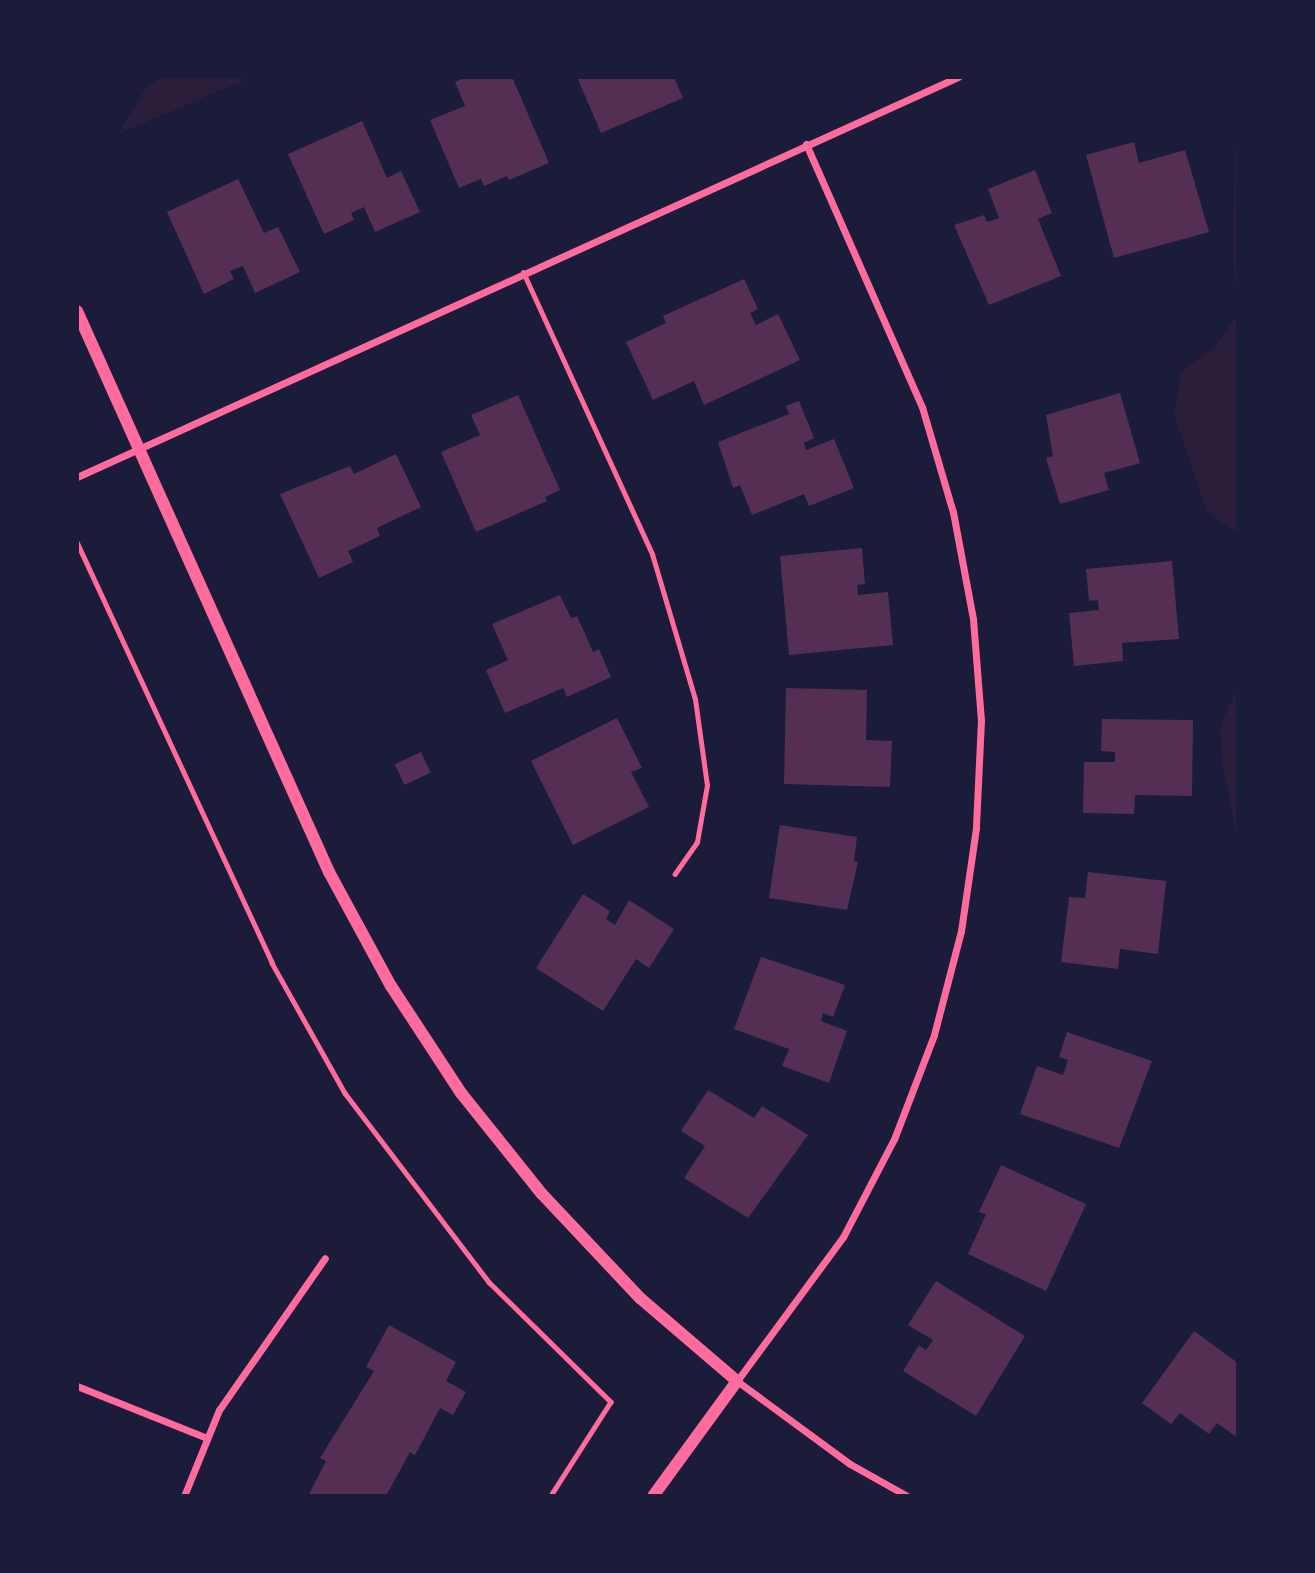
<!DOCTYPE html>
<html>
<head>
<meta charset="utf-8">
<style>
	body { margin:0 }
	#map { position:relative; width:1315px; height:1573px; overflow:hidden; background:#1b1b3a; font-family:"Sofia Sans Condensed",sans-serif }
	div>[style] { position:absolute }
	.green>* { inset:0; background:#2a1e3b }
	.building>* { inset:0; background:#542f53; transform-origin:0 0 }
	.path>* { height:4.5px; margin:-2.25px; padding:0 2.25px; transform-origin:2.25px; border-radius:2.25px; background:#ff6b9d }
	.service>* { height:5px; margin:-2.5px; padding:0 2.5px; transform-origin:2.5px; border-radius:2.5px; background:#ff6b9d }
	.minor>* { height:7px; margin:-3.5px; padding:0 3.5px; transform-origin:3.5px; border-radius:3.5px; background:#ff6b9d }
	.tertiary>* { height:12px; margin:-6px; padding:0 6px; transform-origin:6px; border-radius:6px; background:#ff6b9d }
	span { translate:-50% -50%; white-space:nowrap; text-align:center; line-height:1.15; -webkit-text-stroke:5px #1b1b3a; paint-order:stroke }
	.frame { position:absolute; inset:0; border:79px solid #1b1b3a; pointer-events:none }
</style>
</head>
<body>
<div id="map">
	<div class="green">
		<div style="clip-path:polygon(161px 77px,252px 77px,118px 134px,145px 89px)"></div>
		<div style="clip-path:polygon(1236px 117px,1238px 117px,1238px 533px,1207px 512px,1174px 415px,1181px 372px,1217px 345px,1237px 315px,1233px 245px)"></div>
		<div style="clip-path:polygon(1238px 687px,1238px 1019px,1236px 834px,1222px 762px,1220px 726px)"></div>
	</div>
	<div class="building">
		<div style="clip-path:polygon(467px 77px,512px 77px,549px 163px,509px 180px,507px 176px,484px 186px,481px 179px,459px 188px,430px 120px,465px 106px,455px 82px)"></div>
		<div style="clip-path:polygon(577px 77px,674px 77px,683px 98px,601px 133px)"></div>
		<div style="clip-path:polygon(362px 121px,387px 178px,401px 171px,420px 212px,375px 232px,364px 207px,351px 213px,354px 220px,324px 234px,288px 154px)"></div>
		<div style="clip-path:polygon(1134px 142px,1139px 163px,1185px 150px,1209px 232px,1114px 258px,1086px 155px)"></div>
		<div style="clip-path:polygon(1035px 170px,1052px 213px,1038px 219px,1061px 276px,989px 305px,954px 225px,984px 215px,987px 222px,999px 218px,988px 189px)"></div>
		<div style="clip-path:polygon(238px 179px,264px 233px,278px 227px,300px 272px,255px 293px,243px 266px,230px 271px,234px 279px,204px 294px,167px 212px)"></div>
		<div style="clip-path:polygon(744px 279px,758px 309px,750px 313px,756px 325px,778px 314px,800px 360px,704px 405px,694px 381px,653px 400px,626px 342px,666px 323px,663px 316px)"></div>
		<div style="clip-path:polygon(1120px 393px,1140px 463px,1104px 473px,1109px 490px,1060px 504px,1046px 458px,1053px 456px,1046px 415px)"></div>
		<div style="clip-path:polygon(518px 395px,560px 490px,545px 497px,547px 501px,476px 532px,441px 452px,480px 435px,471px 415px)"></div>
		<div style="clip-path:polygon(799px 401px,814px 438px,804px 443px,806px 450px,834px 439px,854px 488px,809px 506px,804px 494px,752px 515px,740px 485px,733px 488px,718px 442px,789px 414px,786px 406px)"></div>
		<div style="clip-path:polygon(396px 454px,421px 507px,377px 528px,380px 536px,348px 551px,353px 562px,319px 578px,280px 494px,350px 466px,354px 474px)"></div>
		<div style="clip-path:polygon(862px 548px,865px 584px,857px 585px,858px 595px,888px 592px,893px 645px,789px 655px,780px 556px)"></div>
		<div style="clip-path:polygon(1172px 561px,1179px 639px,1122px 643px,1123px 661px,1074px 666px,1069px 613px,1099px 610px,1098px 600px,1089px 601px,1086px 569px)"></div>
		<div style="clip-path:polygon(560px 595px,571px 618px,577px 616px,593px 652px,599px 649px,611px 677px,567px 697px,563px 688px,505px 713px,486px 670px,508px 660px,492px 624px)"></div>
		<div style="clip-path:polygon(786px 688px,867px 690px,866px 740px,892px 741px,890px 787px,784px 784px)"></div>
		<div style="clip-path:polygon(617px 718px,642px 768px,631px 772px,649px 807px,573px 845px,531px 761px)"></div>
		<div style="clip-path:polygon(1102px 719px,1193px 720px,1192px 796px,1135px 795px,1134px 814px,1083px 813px,1084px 762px,1115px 762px,1115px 752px,1101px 751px)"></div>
		<div style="left:421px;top:752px;width:23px;height:29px;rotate:65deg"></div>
		<div style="clip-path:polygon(780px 825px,857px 837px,854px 861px,858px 862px,847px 910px,769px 898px)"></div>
		<div style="clip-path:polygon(1088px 872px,1166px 881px,1158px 954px,1120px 949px,1118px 969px,1061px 962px,1069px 897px,1085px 898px)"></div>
		<div style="clip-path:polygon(583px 894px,610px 911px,606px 919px,615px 925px,629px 900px,674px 929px,649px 968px,636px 959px,603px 1011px,536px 968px)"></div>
		<div style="clip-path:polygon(761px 957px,845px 985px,833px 1017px,823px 1013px,821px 1021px,847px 1031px,829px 1083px,782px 1066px,789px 1049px,734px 1029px)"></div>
		<div style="clip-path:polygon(1067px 1032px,1152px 1061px,1119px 1148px,1020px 1114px,1037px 1066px,1063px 1075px,1068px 1060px,1059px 1057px)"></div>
		<div style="clip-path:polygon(708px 1090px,754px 1118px,762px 1106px,808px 1135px,748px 1218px,684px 1178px,705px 1146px,681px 1131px)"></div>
		<div style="clip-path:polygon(1001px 1165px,1086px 1204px,1046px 1291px,968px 1254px,986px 1214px,979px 1212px)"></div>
		<div style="clip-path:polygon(936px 1281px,1025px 1336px,976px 1416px,903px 1371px,919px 1345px,926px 1350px,933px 1340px,908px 1325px)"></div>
		<div style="clip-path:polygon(389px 1325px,456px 1362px,446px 1381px,466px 1392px,453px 1415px,440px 1408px,415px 1455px,410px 1452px,387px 1494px,390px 1496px,308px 1496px,326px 1461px,320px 1458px,374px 1371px,366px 1367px)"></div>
		<div style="clip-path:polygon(1194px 1331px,1238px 1363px,1238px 1438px,1217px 1423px,1209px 1434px,1180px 1413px,1171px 1424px,1142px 1403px)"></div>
	</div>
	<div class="path">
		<div style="left:77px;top:542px;width:464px;rotate:65.1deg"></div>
		<div style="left:272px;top:963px;width:149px;rotate:60.7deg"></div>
		<div style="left:345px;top:1093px;width:238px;rotate:52.7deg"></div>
		<div style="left:489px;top:1282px;width:171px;rotate:44.5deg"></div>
		<div style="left:611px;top:1402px;width:112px;rotate:122.6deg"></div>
	</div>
	<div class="service">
		<div style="left:523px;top:272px;width:310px;rotate:65.4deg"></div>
		<div style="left:652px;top:554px;width:151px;rotate:73.5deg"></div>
		<div style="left:695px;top:699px;width:87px;rotate:82.1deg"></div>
		<div style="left:707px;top:785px;width:58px;rotate:100deg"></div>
		<div style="left:697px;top:842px;width:39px;rotate:125deg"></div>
	</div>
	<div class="minor">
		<div style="left:806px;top:144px;width:287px;rotate:66.2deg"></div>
		<div style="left:922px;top:407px;width:109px;rotate:73.6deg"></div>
		<div style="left:953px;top:512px;width:109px;rotate:79.4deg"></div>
		<div style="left:973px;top:619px;width:101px;rotate:85.5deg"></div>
		<div style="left:981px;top:720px;width:108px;rotate:92.7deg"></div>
		<div style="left:976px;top:828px;width:104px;rotate:98.3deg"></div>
		<div style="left:961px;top:931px;width:107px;rotate:104.6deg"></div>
		<div style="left:934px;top:1035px;width:111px;rotate:111deg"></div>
		<div style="left:894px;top:1139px;width:110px;rotate:117.5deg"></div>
		<div style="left:843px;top:1237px;width:179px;rotate:126.4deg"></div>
		<div style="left:737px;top:1381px;width:140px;rotate:36.3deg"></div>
		<div style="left:850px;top:1464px;width:65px;rotate:29.3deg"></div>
		<div style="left:77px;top:477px;width:968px;rotate:-24.42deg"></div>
		<div style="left:77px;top:1386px;width:140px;rotate:21.8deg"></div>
		<div style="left:184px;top:1496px;width:93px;rotate:-67.9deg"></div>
		<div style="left:219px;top:1410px;width:185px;rotate:-55.1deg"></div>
	</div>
	<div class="tertiary">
		<div style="left:77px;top:311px;width:615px;rotate:65.81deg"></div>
		<div style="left:329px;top:872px;width:130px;rotate:61.5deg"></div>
		<div style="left:391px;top:986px;width:128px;rotate:56.8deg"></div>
		<div style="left:461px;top:1093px;width:129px;rotate:51.3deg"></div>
		<div style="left:542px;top:1194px;width:143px;rotate:46.7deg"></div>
		<div style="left:640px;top:1298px;width:128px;rotate:40.6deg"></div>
		<div style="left:737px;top:1381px;width:142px;rotate:126.1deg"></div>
	</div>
	<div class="frame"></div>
</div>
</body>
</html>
